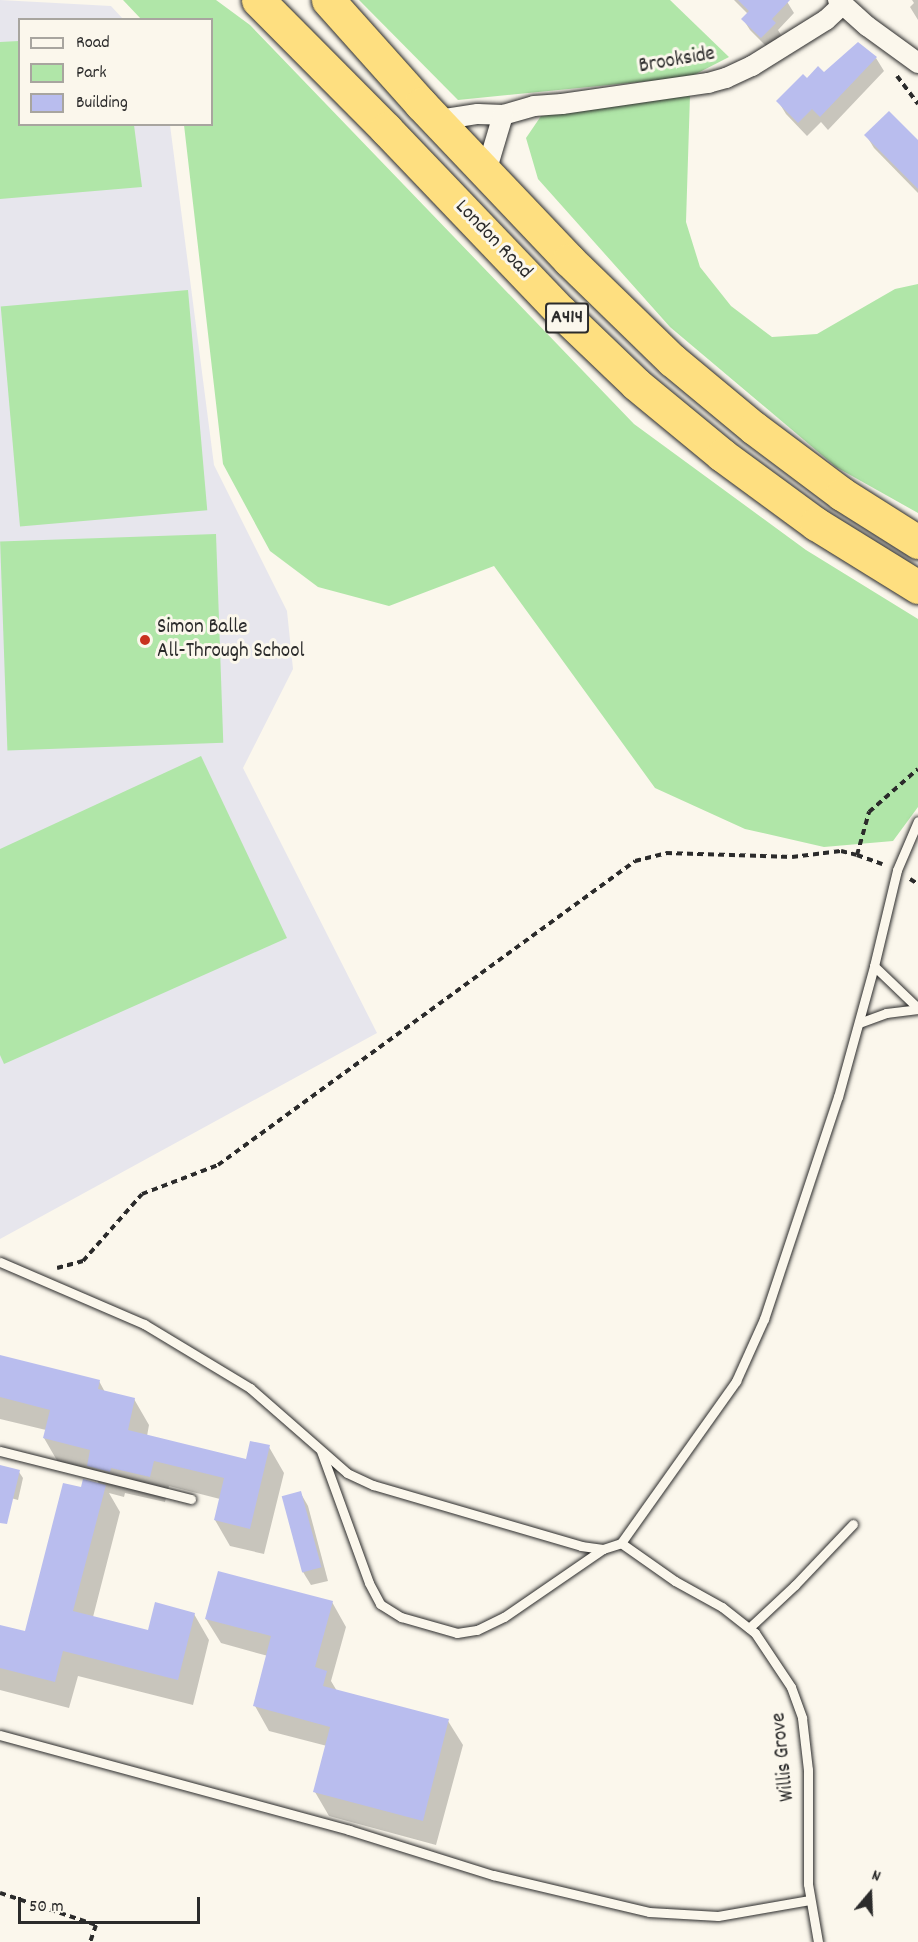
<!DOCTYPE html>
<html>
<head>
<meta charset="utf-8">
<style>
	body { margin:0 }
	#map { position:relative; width:918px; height:1942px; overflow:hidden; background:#fbf7ec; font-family:Dekko,sans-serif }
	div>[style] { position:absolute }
	.built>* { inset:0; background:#e7e6ed }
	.green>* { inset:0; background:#b0e6a8; transform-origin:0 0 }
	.shadow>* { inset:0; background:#0003 }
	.building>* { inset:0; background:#b9bdee; transform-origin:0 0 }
	.path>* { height:4px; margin-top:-2px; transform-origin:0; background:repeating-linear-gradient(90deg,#2b2b2b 0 6px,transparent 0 10.5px) }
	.roads { filter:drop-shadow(0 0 2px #2b2b2b) drop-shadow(0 0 2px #2b2b2b) }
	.lane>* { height:9px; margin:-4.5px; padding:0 4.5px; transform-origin:4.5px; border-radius:4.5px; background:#fbf7ec }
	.street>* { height:20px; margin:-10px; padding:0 10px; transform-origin:10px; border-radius:10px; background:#fbf7ec }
	.highway>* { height:33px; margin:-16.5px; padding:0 16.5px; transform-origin:16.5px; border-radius:16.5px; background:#fedf80 }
	.dots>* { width:16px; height:16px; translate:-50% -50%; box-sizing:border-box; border:3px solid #fbf7ec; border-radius:50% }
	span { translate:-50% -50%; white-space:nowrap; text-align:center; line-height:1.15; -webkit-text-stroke:6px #fbf7ec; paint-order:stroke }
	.shield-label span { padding:2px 4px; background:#fbf7ec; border:2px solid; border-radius:4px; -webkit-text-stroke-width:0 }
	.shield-label { font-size:20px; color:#2b2b2b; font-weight:700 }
	.street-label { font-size:21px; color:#2b2b2b }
	.poi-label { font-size:21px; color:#2b2b2b }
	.left { translate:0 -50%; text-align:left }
	.legend { position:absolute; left:18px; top:18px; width:195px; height:108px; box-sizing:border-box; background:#fbf7ec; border:2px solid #a8a59f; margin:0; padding:8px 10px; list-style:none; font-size:18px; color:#2b2b2b }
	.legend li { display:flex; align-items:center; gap:12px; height:30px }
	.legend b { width:30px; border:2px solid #a8a59f }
	.north { position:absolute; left:840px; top:1864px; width:60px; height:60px; -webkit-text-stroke:4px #fbf7ec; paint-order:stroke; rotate:19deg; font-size:16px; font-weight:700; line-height:24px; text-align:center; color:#2b2b2b }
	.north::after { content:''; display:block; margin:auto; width:21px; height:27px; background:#2b2b2b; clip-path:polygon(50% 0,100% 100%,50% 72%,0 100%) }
	.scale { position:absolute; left:18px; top:1897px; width:182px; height:27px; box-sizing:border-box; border:3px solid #2b2b2b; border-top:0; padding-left:8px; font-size:18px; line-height:21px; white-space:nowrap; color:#2b2b2b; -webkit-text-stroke:4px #fbf7ec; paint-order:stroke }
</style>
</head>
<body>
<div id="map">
	<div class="built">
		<div style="clip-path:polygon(0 0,111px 6px,123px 19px,20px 20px,20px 124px,170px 125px,214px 465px,287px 611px,293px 669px,243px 768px,377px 1033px,0 1239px)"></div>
	</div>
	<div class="green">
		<div style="clip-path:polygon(123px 0,216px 0,250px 25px,634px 424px,806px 550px,918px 619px,918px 807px,893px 841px,824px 847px,745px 829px,655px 788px,494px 566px,389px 606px,318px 587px,270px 551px,223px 464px,184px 125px,212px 124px,212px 20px,141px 19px)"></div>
		<div style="clip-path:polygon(359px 0,670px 0,729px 57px,690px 77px,458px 100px)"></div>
		<div style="clip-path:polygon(19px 41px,20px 124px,134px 125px,142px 187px,0 199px,0 42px)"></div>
		<div style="clip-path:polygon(690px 95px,686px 222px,700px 267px,731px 306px,772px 337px,817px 334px,895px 289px,918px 284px,918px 513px,836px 467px,670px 327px,538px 179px,526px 138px,541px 116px)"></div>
		<div style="left:188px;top:290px;width:221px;height:188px;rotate:85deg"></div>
		<div style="left:216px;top:534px;width:209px;height:216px;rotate:88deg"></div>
		<div style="clip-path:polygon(201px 756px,287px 938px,4px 1064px,0 1055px,0 849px)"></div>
	</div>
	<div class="shadow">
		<div style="clip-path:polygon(734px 0,786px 0,794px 13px,778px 30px,781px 35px,768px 48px,750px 30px,743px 19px,748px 14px)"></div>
		<div style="clip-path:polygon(912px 0,918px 0,918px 20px,910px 7px,914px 3px)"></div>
		<div style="clip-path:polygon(876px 58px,884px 71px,828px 130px,821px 122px,807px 136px,786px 114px,778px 101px,807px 80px)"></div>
		<div style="clip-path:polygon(866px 135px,918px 142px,918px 193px,874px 148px)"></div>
		<div style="clip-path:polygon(0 1356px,99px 1381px,105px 1392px,134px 1399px,149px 1425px,147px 1436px,247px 1460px,269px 1447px,284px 1473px,264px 1554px,230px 1546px,215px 1520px,220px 1499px,169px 1486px,165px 1502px,125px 1493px,124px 1497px,109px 1493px,120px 1512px,93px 1617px,149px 1632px,194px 1614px,209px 1640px,193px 1705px,78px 1676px,69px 1708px,0 1690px,0 1627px,26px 1633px,82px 1489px,99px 1484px,92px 1472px,59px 1464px,44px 1438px,46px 1430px,0 1419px)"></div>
		<div style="clip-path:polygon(0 1467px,19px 1472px,23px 1478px,18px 1500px,0 1495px)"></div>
		<div style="clip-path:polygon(300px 1492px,308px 1506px,328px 1581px,311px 1585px,303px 1572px,284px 1497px)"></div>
		<div style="clip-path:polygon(332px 1602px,346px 1627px,331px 1681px,337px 1691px,448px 1721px,463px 1745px,436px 1845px,329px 1816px,315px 1792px,327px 1746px,269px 1731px,255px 1706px,268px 1656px,221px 1643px,206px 1619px)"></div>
	</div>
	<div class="building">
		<div style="clip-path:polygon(738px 0,790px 0,772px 19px,776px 23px,761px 38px,741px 19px,749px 11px)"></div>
		<div style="clip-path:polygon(858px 42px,877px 57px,820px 117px,812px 109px,798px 123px,776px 101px,803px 74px,807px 78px,818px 66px,824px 72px)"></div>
		<div style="clip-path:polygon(889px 111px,918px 140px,918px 189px,864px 135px)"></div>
		<div style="clip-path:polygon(0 1355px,100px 1380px,98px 1389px,135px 1398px,128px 1430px,246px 1459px,250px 1441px,270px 1445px,250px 1529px,214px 1520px,224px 1478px,154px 1461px,150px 1477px,111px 1468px,110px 1472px,87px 1466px,90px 1450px,43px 1438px,50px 1410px,0 1397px)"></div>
		<div style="clip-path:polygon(0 1465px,20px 1470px,7px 1524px,0 1523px)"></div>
		<div style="clip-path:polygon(83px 1479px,106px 1485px,73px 1611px,148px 1630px,155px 1602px,195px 1613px,178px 1680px,63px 1651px,55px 1682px,0 1668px,0 1625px,25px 1631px,63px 1483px,81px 1487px)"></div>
		<div style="left:301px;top:1491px;width:79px;height:20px;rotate:75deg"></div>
		<div style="clip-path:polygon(218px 1571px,333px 1601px,315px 1667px,327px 1671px,323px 1686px,449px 1719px,423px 1821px,313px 1792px,330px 1727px,253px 1706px,271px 1636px,205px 1619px)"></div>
	</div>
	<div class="path">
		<div style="left:897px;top:76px;width:35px;rotate:53deg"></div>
		<div style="left:857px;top:855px;width:27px;rotate:20deg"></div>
		<div style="left:910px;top:879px;width:9px;rotate:32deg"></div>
		<div style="left:57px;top:1268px;width:27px;rotate:-15deg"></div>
		<div style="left:83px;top:1261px;width:89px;rotate:-48.6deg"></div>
		<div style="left:142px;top:1194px;width:81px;rotate:-20.9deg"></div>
		<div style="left:218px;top:1165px;width:516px;rotate:-36.09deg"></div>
		<div style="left:635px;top:861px;width:32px;rotate:-14deg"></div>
		<div style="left:666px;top:853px;width:126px;rotate:1.8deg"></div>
		<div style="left:792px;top:857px;width:49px;rotate:-7deg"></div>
		<div style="left:841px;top:851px;width:16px;rotate:14deg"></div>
		<div style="left:857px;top:855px;width:45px;rotate:-74.4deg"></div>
		<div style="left:869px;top:812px;width:65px;rotate:-41.3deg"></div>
		<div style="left:0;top:1893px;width:101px;rotate:18.4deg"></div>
		<div style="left:96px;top:1925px;width:18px;rotate:109deg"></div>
	</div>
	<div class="roads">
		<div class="lane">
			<div style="left:874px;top:966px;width:61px;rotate:43.7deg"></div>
			<div style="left:859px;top:1023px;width:29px;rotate:-20deg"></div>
			<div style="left:886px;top:1013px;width:32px;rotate:-7deg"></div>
			<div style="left:0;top:1262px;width:157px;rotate:23.3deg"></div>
			<div style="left:144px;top:1324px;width:124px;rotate:31.1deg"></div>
			<div style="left:250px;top:1388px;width:129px;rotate:41.2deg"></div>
			<div style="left:347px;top:1473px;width:29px;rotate:25deg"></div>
			<div style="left:373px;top:1485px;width:217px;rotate:16.3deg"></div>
			<div style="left:581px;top:1546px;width:22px;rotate:8deg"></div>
			<div style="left:603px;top:1549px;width:19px;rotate:-18deg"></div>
			<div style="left:621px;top:1543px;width:199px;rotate:-54.6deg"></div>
			<div style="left:736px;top:1381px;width:68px;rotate:-65.7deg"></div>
			<div style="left:764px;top:1319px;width:234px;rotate:-71.6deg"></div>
			<div style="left:838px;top:1097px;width:136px;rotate:-74.6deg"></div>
			<div style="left:874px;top:966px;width:99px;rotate:-76.5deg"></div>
			<div style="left:897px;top:870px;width:53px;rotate:-66.8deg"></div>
			<div style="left:0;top:1451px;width:197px;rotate:14.1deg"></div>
			<div style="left:321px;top:1451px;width:140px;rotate:70deg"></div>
			<div style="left:369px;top:1583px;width:24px;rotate:62deg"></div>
			<div style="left:380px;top:1604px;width:25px;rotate:32deg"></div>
			<div style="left:401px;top:1617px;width:58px;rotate:15.9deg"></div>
			<div style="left:457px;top:1633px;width:20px;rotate:-9deg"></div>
			<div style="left:477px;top:1630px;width:30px;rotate:-26deg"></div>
			<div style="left:504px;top:1617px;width:120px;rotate:-34.5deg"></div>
			<div style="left:621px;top:1543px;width:66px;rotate:35.1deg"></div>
			<div style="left:675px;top:1581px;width:54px;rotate:29deg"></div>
			<div style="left:722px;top:1607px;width:42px;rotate:38.2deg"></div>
			<div style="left:755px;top:1633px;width:65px;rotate:56.3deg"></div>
			<div style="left:791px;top:1687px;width:33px;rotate:70deg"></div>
			<div style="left:802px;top:1718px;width:52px;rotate:83.4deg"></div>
			<div style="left:808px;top:1770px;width:114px;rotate:90deg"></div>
			<div style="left:808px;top:1884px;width:59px;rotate:80.2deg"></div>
			<div style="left:749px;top:1628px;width:63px;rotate:-43.1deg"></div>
			<div style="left:795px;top:1585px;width:84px;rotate:-46.4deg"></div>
			<div style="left:0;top:1735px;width:362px;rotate:15.2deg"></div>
			<div style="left:349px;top:1830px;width:151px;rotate:17.4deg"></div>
			<div style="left:493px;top:1875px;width:160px;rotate:13.3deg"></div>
			<div style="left:649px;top:1912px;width:69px;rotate:3.3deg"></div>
			<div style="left:718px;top:1916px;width:93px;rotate:-9.9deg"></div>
		</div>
		<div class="street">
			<div style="left:838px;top:0;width:39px;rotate:42deg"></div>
			<div style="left:867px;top:26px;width:63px;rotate:36deg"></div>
			<div style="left:503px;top:115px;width:32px;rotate:-16deg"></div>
			<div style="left:534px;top:106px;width:28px;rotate:-4deg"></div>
			<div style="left:562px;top:104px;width:148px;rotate:-8.2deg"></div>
			<div style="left:708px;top:83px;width:19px;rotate:-16deg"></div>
			<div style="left:726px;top:78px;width:29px;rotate:-25deg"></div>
			<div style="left:752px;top:66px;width:87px;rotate:-31.9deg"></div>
			<div style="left:826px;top:20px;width:22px;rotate:-43deg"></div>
			<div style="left:439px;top:120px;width:39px;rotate:-9deg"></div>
			<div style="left:478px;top:114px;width:25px;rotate:2deg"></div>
			<div style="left:503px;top:115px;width:59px;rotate:106.6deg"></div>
		</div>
		<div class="highway">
			<div style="left:258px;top:0;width:182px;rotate:45.2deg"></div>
			<div style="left:386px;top:129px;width:252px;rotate:46.3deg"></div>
			<div style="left:560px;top:311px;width:105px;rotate:43.8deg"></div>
			<div style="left:636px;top:384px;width:112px;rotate:39.5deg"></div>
			<div style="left:722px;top:455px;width:117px;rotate:36.3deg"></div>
			<div style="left:816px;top:524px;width:120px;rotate:31.7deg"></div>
			<div style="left:328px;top:0;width:140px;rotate:48.2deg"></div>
			<div style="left:421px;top:104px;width:215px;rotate:46.5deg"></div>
			<div style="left:569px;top:260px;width:144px;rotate:44.2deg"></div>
			<div style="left:672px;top:360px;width:107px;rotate:39.7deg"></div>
			<div style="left:754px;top:428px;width:110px;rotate:36.9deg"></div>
			<div style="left:842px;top:494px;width:90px;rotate:32.3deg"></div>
		</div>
	</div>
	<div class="dots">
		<div style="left:145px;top:640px;background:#c8321e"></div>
	</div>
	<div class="shield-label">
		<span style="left:567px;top:318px">A414</span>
	</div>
	<div class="street-label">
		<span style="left:677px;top:61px;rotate:-10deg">Brookside</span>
		<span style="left:493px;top:240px;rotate:46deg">London Road</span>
		<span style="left:784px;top:1757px;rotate:-96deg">Willis Grove</span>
	</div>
	<div class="poi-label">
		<span class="left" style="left:157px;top:640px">Simon Balle<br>All-Through School</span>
	</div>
	<ul class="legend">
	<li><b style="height:8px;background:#fbf7ec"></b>Road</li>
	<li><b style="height:16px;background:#b0e6a8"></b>Park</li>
	<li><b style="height:16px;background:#b9bdee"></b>Building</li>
	</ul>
	<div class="north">N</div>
	<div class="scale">50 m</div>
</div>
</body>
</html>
